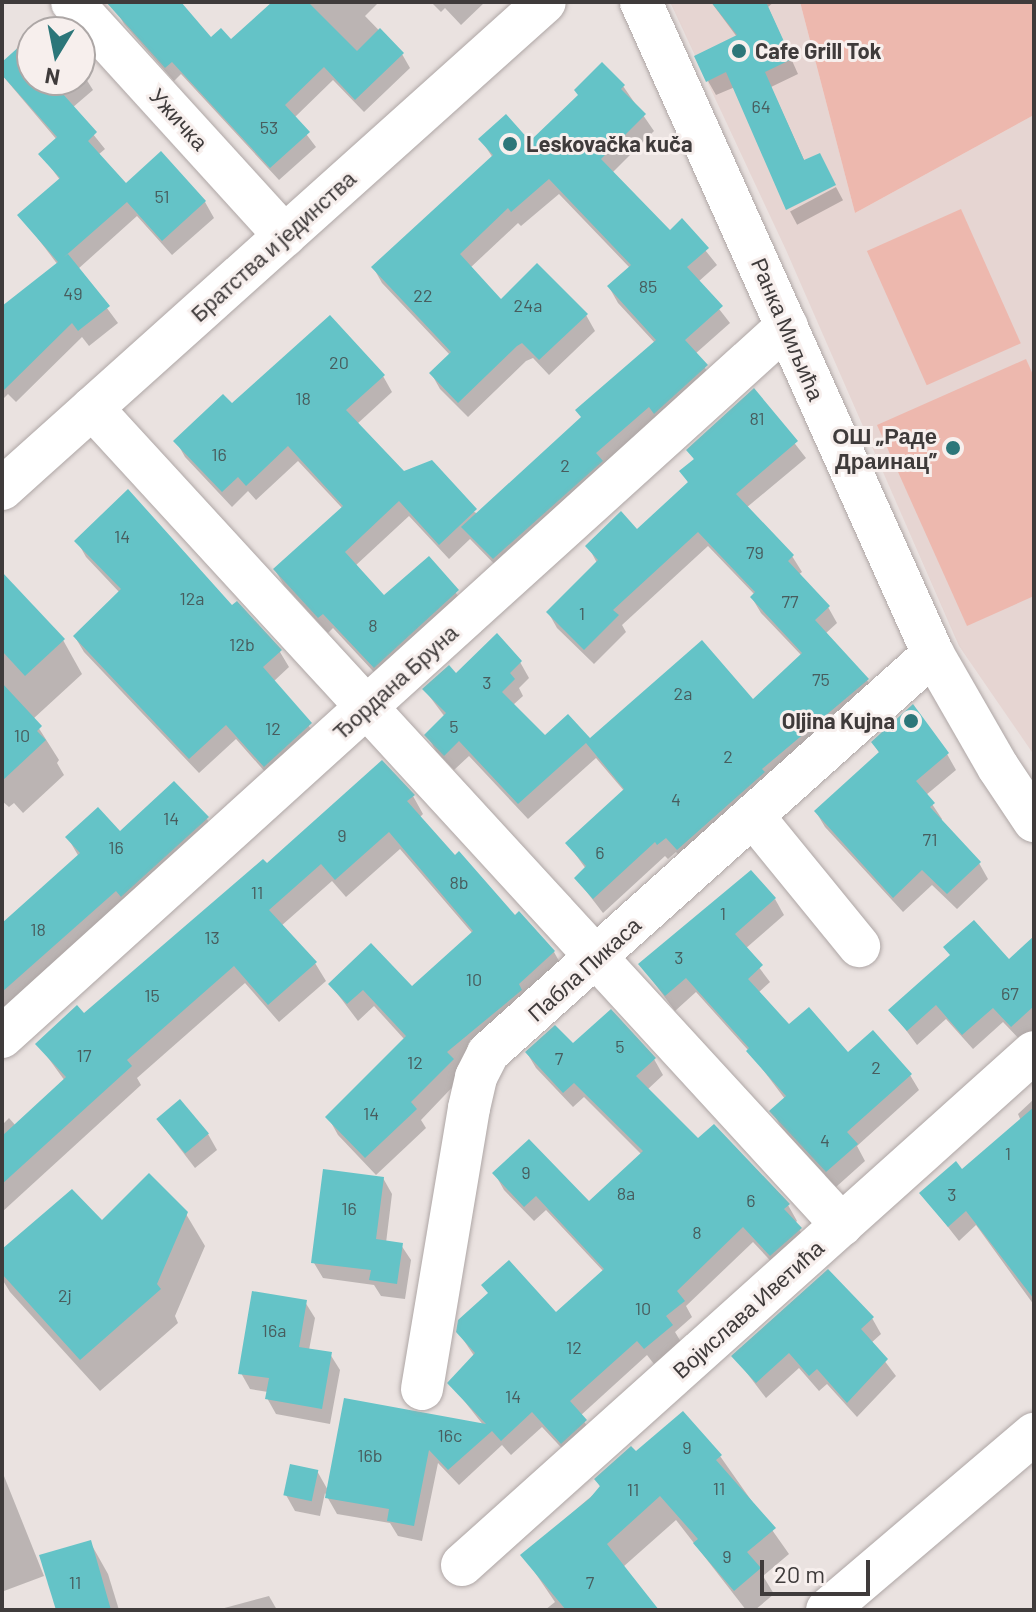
<!DOCTYPE html>
<html>
<head>
<meta charset="utf-8">
<style>
	body { margin:0 }
	#map { position:relative; width:1036px; height:1612px; overflow:hidden; background:#eae2e0; font-family:Barlow,sans-serif }
	div>[style] { position:absolute }
	.built>* { inset:0; background:#e6d5d2 }
	.green>* { inset:0; background:#edb8ae; transform-origin:0 0 }
	.shadow>* { inset:0; background:#0003; transform-origin:0 0 }
	.building>* { inset:0; background:#64c3c7; transform-origin:0 0 }
	.roads { filter:drop-shadow(0 0 2px #aea6a5) drop-shadow(0 0 2px #aea6a5) }
	.minor>* { height:42px; margin:-21px; padding:0 21px; transform-origin:21px; border-radius:21px; background:#fff }
	.dots>* { width:22px; height:22px; translate:-50% -50%; box-sizing:border-box; border:4px solid #f7efed; border-radius:50% }
	span { translate:-50% -50%; white-space:nowrap; text-align:center; line-height:1.15; -webkit-text-stroke:6px #f7efed; paint-order:stroke }
	.number-label { font-size:18px; color:#485d5e }
	.number-label span { -webkit-text-stroke-width:0 }
	.poi-label { font-size:22px; color:#3f3b3b; font-weight:700 }
	.left { translate:0 -50%; text-align:left }
	.right { translate:-100% -50%; text-align:right }
	.street-label { font-size:22px; color:#3f3b3b }
	.frame { position:absolute; inset:0; border:4px solid #3f3b3b; pointer-events:none }
	.north { position:absolute; left:16px; top:16px; width:80px; height:80px; box-sizing:border-box; background:#f7efed; border:2px solid #ada7a6; border-radius:50%; rotate:190deg; font-size:22px; font-weight:700; line-height:32px; text-align:center; color:#3f3b3b }
	.north::after { content:''; display:block; margin:auto; width:28px; height:36px; background:#2c7679; clip-path:polygon(50% 0,100% 100%,50% 72%,0 100%) }
	.scale { position:absolute; left:760px; top:1560px; width:110px; height:36px; box-sizing:border-box; border:4px solid #3f3b3b; border-top:0; padding-left:10px; font-size:24px; line-height:28px; white-space:nowrap; color:#3f3b3b; -webkit-text-stroke:6px #f7efed; paint-order:stroke }
</style>
</head>
<body>
<div id="map">
	<div class="built">
		<div style="clip-path:polygon(670px 2px,800px 2px,855px 213px,1034px 115px,1034px 755px,959px 646px,786px 250px)"></div>
	</div>
	<div class="green">
		<div style="clip-path:polygon(800px 2px,1034px 2px,1034px 115px,855px 213px)"></div>
		<div style="left:961px;top:209px;width:147px;height:103px;rotate:66deg"></div>
		<div style="clip-path:polygon(1026px 359px,1034px 377px,1034px 596px,967px 626px,877px 425px)"></div>
	</div>
	<div class="shadow">
		<div style="clip-path:polygon(125px 2px,178px 2px,211px 40px,231px 42px,274px 2px,379px 2px,365px 16px,402px 54px,410px 68px,364px 112px,333px 80px,294px 118px,316px 147px,279px 180px,181px 74px,174px 81px,124px 24px,116px 10px)"></div>
		<div style="clip-path:polygon(431px 2px,485px 2px,461px 25px,445px 8px,441px 12px)"></div>
		<div style="clip-path:polygon(711px 2px,774px 2px,768px 7px,798px 74px,771px 87px,805px 162px,787px 207px,735px 87px,716px 95px,708px 81px,737px 37px)"></div>
		<div style="clip-path:polygon(32px 38px,32px 80px,80px 80px,80px 70px,83px 74px,93px 90px,72px 108px,105px 149px,98px 155px,125px 185px,205px 202px,214px 218px,172px 255px,137px 216px,78px 269px,118px 323px,89px 346px,82px 337px,16px 402px,8px 394px,2px 400px,2px 309px,58px 265px,20px 215px,60px 180px,41px 154px,57px 140px,2px 75px,2px 64px)"></div>
		<div style="clip-path:polygon(623px 86px,654px 131px,612px 173px,670px 232px,682px 221px,717px 265px,698px 282px,730px 323px,695px 354px,715px 382px,504px 574px,470px 539px,449px 559px,409px 516px,355px 566px,384px 598px,428px 558px,467px 607px,384px 683px,333px 628px,328px 633px,284px 585px,275px 570px,343px 509px,298px 461px,256px 500px,248px 491px,232px 507px,185px 457px,176px 441px,232px 406px,383px 376px,392px 392px,357px 424px,404px 473px,478px 514px,582px 419px,655px 343px,618px 303px,609px 287px,630px 268px,559px 194px,521px 226px,518px 223px,470px 268px,501px 302px,586px 315px,595px 331px,549px 375px,533px 358px,526px 361px,468px 417px,440px 389px,431px 373px,450px 355px,382px 283px,373px 267px,493px 158px,481px 140px,530px 143px)"></div>
		<div style="left:836px;top:187px;width:15px;height:52px;rotate:62deg"></div>
		<div style="clip-path:polygon(754px 391px,806px 458px,746px 508px,792px 556px,802px 572px,798px 575px,828px 607px,837px 623px,825px 634px,867px 680px,876px 696px,687px 864px,676px 852px,668px 859px,665px 856px,603px 913px,576px 878px,586px 869px,568px 844px,625px 792px,596px 758px,528px 819px,469px 756px,454px 770px,436px 751px,427px 735px,445px 717px,424px 689px,456px 676px,520px 662px,529px 678px,519px 688px,523px 696px,513px 705px,545px 738px,590px 741px,753px 702px,802px 656px,761px 613px,752px 598px,755px 595px,708px 546px,622px 625px,626px 632px,594px 664px,557px 628px,548px 612px,597px 563px,588px 546px,637px 531px,689px 484px,682px 472px,695px 461px,689px 450px)"></div>
		<div style="clip-path:polygon(77px 541px,232px 608px,237px 604px,280px 652px,289px 667px,273px 682px,320px 740px,274px 782px,236px 739px,199px 773px,84px 652px,75px 637px,120px 593px,86px 557px)"></div>
		<div style="clip-path:polygon(2px 603px,63px 640px,82px 674px,33px 719px,59px 760px,57px 763px,64px 775px,23px 813px,14px 803px,9px 807px,2px 801px)"></div>
		<div style="clip-path:polygon(873px 743px,947px 754px,956px 770px,926px 795px,942px 819px,940px 822px,979px 863px,988px 879px,957px 909px,932px 885px,903px 912px,825px 827px,816px 812px,880px 754px)"></div>
		<div style="clip-path:polygon(413px 796px,423px 814px,419px 818px,514px 918px,519px 913px,554px 952px,564px 970px,421px 1120px,426px 1128px,376px 1175px,338px 1135px,328px 1117px,405px 1040px,374px 1006px,358px 1021px,330px 984px,412px 989px,473px 934px,400px 849px,346px 897px,332px 881px,281px 926px,315px 963px,326px 981px,279px 1022px,245px 983px,137px 1078px,141px 1085px,2px 1212px,2px 1125px,9px 1118px,16px 1126px,65px 1081px,38px 1044px,84px 1016px,267px 866px)"></div>
		<div style="clip-path:polygon(207px 819px,217px 837px,2px 1019px,2px 925px,79px 857px,68px 838px,120px 834px)"></div>
		<div style="clip-path:polygon(775px 899px,784px 915px,745px 949px,770px 982px,758px 993px,789px 1027px,848px 1055px,910px 1075px,919px 1090px,857px 1146px,865px 1161px,836px 1187px,781px 1127px,772px 1111px,785px 1099px,748px 1050px,696px 992px,675px 1011px,641px 965px)"></div>
		<div style="clip-path:polygon(1034px 939px,1034px 1029px,1021px 1041px,1003px 1022px,973px 1049px,946px 1019px,917px 1045px,891px 1010px,1009px 962px)"></div>
		<div style="clip-path:polygon(573px 1046px,654px 1059px,663px 1075px,647px 1090px,698px 1141px,788px 1205px,797px 1221px,795px 1223px,809px 1245px,780px 1271px,753px 1242px,686px 1306px,692px 1317px,675px 1332px,681px 1342px,654px 1364px,647px 1355px,580px 1416px,595px 1437px,571px 1458px,542px 1427px,511px 1455px,502px 1445px,459px 1485px,438px 1463px,422px 1541px,398px 1536px,390px 1523px,337px 1514px,325px 1493px,320px 1516px,295px 1511px,286px 1495px,317px 1471px,329px 1492px,484px 1426px,450px 1383px,475px 1357px,458px 1332px,556px 1315px,604px 1272px,546px 1210px,534px 1221px,504px 1190px,495px 1174px,589px 1204px,642px 1155px,584px 1097px,573px 1107px,536px 1068px,527px 1053px)"></div>
		<div style="clip-path:polygon(1034px 1099px,1034px 1305px,976px 1225px,959px 1241px,922px 1194px,962px 1172px,1021px 1121px,1018px 1114px)"></div>
		<div style="clip-path:polygon(158px 1120px,208px 1134px,217px 1150px,195px 1168px)"></div>
		<div style="clip-path:polygon(383px 1178px,392px 1194px,386px 1243px,401px 1245px,411px 1260px,405px 1299px,381px 1296px,374px 1285px,323px 1278px,314px 1263px)"></div>
		<div style="clip-path:polygon(186px 1214px,205px 1246px,175px 1316px,178px 1323px,100px 1391px,10px 1292px,2px 1279px,2px 1251px,102px 1223px)"></div>
		<div style="clip-path:polygon(305px 1302px,315px 1318px,309px 1350px,330px 1354px,340px 1370px,330px 1424px,276px 1414px,267px 1398px,268px 1392px,250px 1389px,241px 1373px)"></div>
		<div style="clip-path:polygon(872px 1318px,881px 1334px,871px 1343px,896px 1376px,857px 1417px,827px 1384px,819px 1391px,799px 1368px,766px 1398px,734px 1356px)"></div>
		<div style="clip-path:polygon(636px 1454px,720px 1456px,789px 1554px,763px 1576px,774px 1594px,755px 1610px,746px 1610px,676px 1520px,623px 1567px,657px 1610px,545px 1610px,555px 1602px,523px 1555px,601px 1488px,596px 1480px)"></div>
		<div style="clip-path:polygon(2px 1471px,44px 1576px,4px 1591px,2px 1588px)"></div>
		<div style="clip-path:polygon(90px 1542px,108px 1574px,119px 1610px,58px 1610px)"></div>
		<div style="clip-path:polygon(269px 1596px,277px 1610px,217px 1610px)"></div>
	</div>
	<div class="building">
		<div style="clip-path:polygon(106px 2px,181px 2px,211px 37px,221px 28px,231px 39px,272px 2px,308px 2px,357px 51px,380px 28px,404px 53px,355px 100px,324px 67px,285px 105px,310px 132px,270px 168px,172px 62px,165px 68px)"></div>
		<div style="clip-path:polygon(711px 2px,766px 2px,792px 59px,765px 72px,804px 160px,820px 153px,836px 185px,786px 210px,726px 72px,706px 82px,694px 56px,737px 35px)"></div>
		<div style="clip-path:polygon(32px 35px,32px 80px,77px 80px,62px 93px,97px 132px,88px 141px,126px 183px,161px 151px,206px 201px,162px 241px,127px 202px,63px 258px,68px 254px,110px 306px,78px 331px,72px 323px,2px 392px,2px 306px,58px 262px,17px 215px,60px 178px,38px 154px,57px 137px,2px 75px,2px 62px)"></div>
		<div style="clip-path:polygon(602px 62px,625px 85px,621px 89px,646px 114px,601px 159px,670px 230px,682px 218px,709px 248px,687px 267px,723px 306px,685px 340px,708px 365px,654px 414px,649px 407px,596px 453px,603px 461px,493px 559px,461px 527px,581px 417px,575px 410px,656px 340px,607px 286px,631px 265px,549px 179px,511px 212px,508px 208px,460px 254px,501px 299px,537px 263px,588px 314px,539px 360px,522px 343px,517px 346px,458px 403px,429px 373px,451px 352px,371px 267px,493px 155px,478px 139px,506px 114px,530px 141px,578px 95px,574px 90px)"></div>
		<div style="clip-path:polygon(330px 315px,385px 375px,346px 410px,404px 471px,432px 460px,477px 509px,439px 545px,399px 501px,345px 552px,384px 595px,429px 556px,459px 590px,374px 668px,323px 614px,318px 618px,273px 569px,343px 506px,288px 446px,246px 486px,238px 477px,222px 492px,173px 441px,223px 394px,232px 403px)"></div>
		<div style="clip-path:polygon(754px 388px,798px 441px,736px 494px,794px 555px,788px 561px,830px 606px,815px 620px,869px 679px,762px 769px,765px 772px,677px 850px,666px 838px,657px 845px,655px 842px,593px 899px,574px 878px,586px 866px,565px 843px,624px 789px,586px 743px,518px 804px,459px 741px,444px 756px,424px 735px,446px 713px,422px 689px,449px 665px,456px 673px,497px 633px,522px 661px,510px 673px,515px 679px,502px 692px,545px 735px,568px 714px,590px 738px,702px 640px,753px 699px,802px 653px,750px 597px,755px 592px,698px 532px,613px 610px,619px 615px,584px 650px,546px 612px,598px 560px,585px 546px,621px 511px,637px 529px,688px 482px,679px 471px,694px 459px,686px 450px)"></div>
		<div style="clip-path:polygon(128px 489px,232px 605px,237px 601px,282px 650px,263px 667px,312px 723px,264px 767px,226px 725px,189px 759px,73px 636px,121px 589px,74px 541px)"></div>
		<div style="clip-path:polygon(2px 572px,65px 639px,25px 676px,2px 651px)"></div>
		<div style="clip-path:polygon(2px 683px,42px 726px,37px 731px,46px 740px,2px 781px)"></div>
		<div style="clip-path:polygon(913px 704px,949px 753px,916px 781px,935px 803px,930px 807px,981px 862px,947px 894px,922px 870px,893px 898px,814px 811px,879px 752px,871px 742px)"></div>
		<div style="clip-path:polygon(382px 760px,415px 795px,407px 801px,455px 855px,459px 851px,515px 915px,519px 911px,555px 951px,519px 984px,522px 990px,447px 1052px,454px 1059px,411px 1102px,417px 1109px,365px 1158px,325px 1117px,406px 1036px,363px 990px,347px 1004px,328px 984px,371px 943px,412px 986px,473px 931px,389px 832px,335px 880px,321px 864px,269px 910px,317px 962px,268px 1005px,234px 966px,127px 1060px,132px 1066px,2px 1184px,2px 1136px,66px 1077px,35px 1044px,77px 1005px,84px 1013px,263px 859px,267px 863px)"></div>
		<div style="clip-path:polygon(174px 781px,209px 817px,121px 897px,116px 891px,2px 992px,2px 923px,80px 853px,65px 837px,98px 807px,120px 831px)"></div>
		<div style="clip-path:polygon(751px 870px,776px 898px,735px 934px,763px 965px,748px 979px,789px 1024px,809px 1007px,848px 1052px,873px 1030px,912px 1074px,847px 1132px,858px 1144px,826px 1172px,769px 1111px,786px 1096px,746px 1051px,749px 1048px,686px 978px,665px 996px,638px 964px)"></div>
		<div style="clip-path:polygon(974px 920px,1009px 959px,1034px 936px,1034px 1006px,1011px 1027px,993px 1008px,962px 1035px,936px 1005px,907px 1031px,888px 1010px,950px 955px,943px 947px)"></div>
		<div style="clip-path:polygon(611px 1009px,656px 1058px,636px 1076px,698px 1138px,714px 1124px,790px 1204px,784px 1209px,802px 1228px,770px 1256px,743px 1227px,677px 1291px,685px 1301px,666px 1316px,673px 1325px,644px 1349px,637px 1341px,570px 1401px,587px 1420px,561px 1444px,532px 1412px,501px 1441px,492px 1431px,448px 1470px,429px 1450px,414px 1526px,387px 1521px,389px 1509px,325px 1498px,344px 1398px,486px 1424px,447px 1383px,475px 1353px,456px 1332px,458px 1320px,488px 1293px,481px 1285px,509px 1260px,556px 1312px,604px 1269px,536px 1196px,524px 1207px,492px 1173px,529px 1139px,589px 1201px,643px 1151px,574px 1083px,563px 1093px,525px 1052px,555px 1025px,573px 1043px)"></div>
		<div style="left:180px;top:1099px;width:45px;height:31px;rotate:50deg"></div>
		<div style="clip-path:polygon(1034px 1107px,1034px 1299px,966px 1211px,948px 1227px,919px 1193px,956px 1161px,962px 1169px)"></div>
		<div style="clip-path:polygon(323px 1169px,384px 1177px,376px 1239px,403px 1243px,397px 1284px,369px 1280px,371px 1270px,311px 1263px)"></div>
		<div style="clip-path:polygon(149px 1173px,188px 1212px,157px 1284px,161px 1289px,80px 1360px,2px 1274px,2px 1249px,72px 1189px,102px 1220px)"></div>
		<div style="clip-path:polygon(828px 1269px,874px 1317px,861px 1329px,888px 1359px,847px 1403px,817px 1369px,809px 1376px,789px 1353px,756px 1383px,731px 1356px)"></div>
		<div style="clip-path:polygon(252px 1291px,307px 1300px,299px 1347px,332px 1352px,322px 1409px,265px 1399px,269px 1378px,238px 1374px)"></div>
		<div style="clip-path:polygon(683px 1411px,722px 1455px,716px 1460px,776px 1528px,747px 1552px,761px 1568px,734px 1591px,693px 1543px,698px 1539px,660px 1496px,607px 1544px,659px 1610px,566px 1610px,520px 1555px,590px 1498px,600px 1486px,594px 1479px,631px 1446px,636px 1451px)"></div>
		<div style="left:290px;top:1464px;width:29px;height:32px;rotate:12deg"></div>
		<div style="clip-path:polygon(91px 1540px,111px 1610px,56px 1610px,39px 1555px)"></div>
	</div>
	<div class="roads">
		<div class="minor">
			<div style="left:72px;top:2px;width:316px;rotate:47.7deg"></div>
			<div style="left:641px;top:2px;width:714px;rotate:65.87deg"></div>
			<div style="left:933px;top:654px;width:130px;rotate:60.1deg"></div>
			<div style="left:998px;top:767px;width:65px;rotate:56.3deg"></div>
			<div style="left:92px;top:408px;width:1109px;rotate:47.45deg"></div>
			<div style="left:2px;top:489px;width:729px;rotate:-41.89deg"></div>
			<div style="left:753px;top:816px;width:168px;rotate:50.8deg"></div>
			<div style="left:2px;top:1037px;width:1059px;rotate:-42.17deg"></div>
			<div style="left:422px;top:1389px;width:285px;rotate:-80.5deg"></div>
			<div style="left:469px;top:1108px;width:32px;rotate:-77deg"></div>
			<div style="left:476px;top:1077px;width:27px;rotate:-63deg"></div>
			<div style="left:488px;top:1053px;width:598px;rotate:-41.88deg"></div>
			<div style="left:462px;top:1565px;width:768px;rotate:-41.89deg"></div>
			<div style="left:827px;top:1610px;width:272px;rotate:-40.4deg"></div>
		</div>
	</div>
	<div class="dots">
		<div style="left:739px;top:51px;background:#2c7679"></div>
		<div style="left:510px;top:144px;background:#2c7679"></div>
		<div style="left:953px;top:448px;background:#2c7679"></div>
		<div style="left:911px;top:721px;background:#2c7679"></div>
	</div>
	<div class="number-label">
		<span style="left:761px;top:106px">64</span>
		<span style="left:269px;top:127px">53</span>
		<span style="left:162px;top:196px">51</span>
		<span style="left:648px;top:286px">85</span>
		<span style="left:73px;top:293px">49</span>
		<span style="left:423px;top:295px">22</span>
		<span style="left:528px;top:305px">24a</span>
		<span style="left:339px;top:362px">20</span>
		<span style="left:303px;top:398px">18</span>
		<span style="left:757px;top:418px">81</span>
		<span style="left:219px;top:454px">16</span>
		<span style="left:565px;top:465px">2</span>
		<span style="left:122px;top:536px">14</span>
		<span style="left:755px;top:552px">79</span>
		<span style="left:192px;top:598px">12a</span>
		<span style="left:790px;top:601px">77</span>
		<span style="left:582px;top:613px">1</span>
		<span style="left:373px;top:625px">8</span>
		<span style="left:242px;top:644px">12b</span>
		<span style="left:821px;top:679px">75</span>
		<span style="left:487px;top:682px">3</span>
		<span style="left:683px;top:693px">2a</span>
		<span style="left:454px;top:726px">5</span>
		<span style="left:273px;top:728px">12</span>
		<span style="left:22px;top:735px">10</span>
		<span style="left:728px;top:756px">2</span>
		<span style="left:676px;top:799px">4</span>
		<span style="left:171px;top:818px">14</span>
		<span style="left:342px;top:835px">9</span>
		<span style="left:930px;top:839px">71</span>
		<span style="left:116px;top:847px">16</span>
		<span style="left:600px;top:852px">6</span>
		<span style="left:459px;top:882px">8b</span>
		<span style="left:257px;top:892px">11</span>
		<span style="left:723px;top:913px">1</span>
		<span style="left:38px;top:929px">18</span>
		<span style="left:212px;top:937px">13</span>
		<span style="left:679px;top:957px">3</span>
		<span style="left:474px;top:979px">10</span>
		<span style="left:1010px;top:993px">67</span>
		<span style="left:152px;top:995px">15</span>
		<span style="left:620px;top:1046px">5</span>
		<span style="left:84px;top:1055px">17</span>
		<span style="left:559px;top:1058px">7</span>
		<span style="left:415px;top:1062px">12</span>
		<span style="left:876px;top:1067px">2</span>
		<span style="left:371px;top:1113px">14</span>
		<span style="left:825px;top:1140px">4</span>
		<span style="left:1008px;top:1153px">1</span>
		<span style="left:526px;top:1172px">9</span>
		<span style="left:626px;top:1193px">8a</span>
		<span style="left:952px;top:1194px">3</span>
		<span style="left:751px;top:1200px">6</span>
		<span style="left:349px;top:1208px">16</span>
		<span style="left:697px;top:1232px">8</span>
		<span style="left:65px;top:1295px">2j</span>
		<span style="left:643px;top:1308px">10</span>
		<span style="left:274px;top:1330px">16a</span>
		<span style="left:574px;top:1347px">12</span>
		<span style="left:513px;top:1396px">14</span>
		<span style="left:450px;top:1435px">16c</span>
		<span style="left:687px;top:1447px">9</span>
		<span style="left:370px;top:1455px">16b</span>
		<span style="left:719px;top:1488px">11</span>
		<span style="left:633px;top:1489px">11</span>
		<span style="left:727px;top:1556px">9</span>
		<span style="left:75px;top:1582px">11</span>
		<span style="left:590px;top:1582px">7</span>
	</div>
	<div class="poi-label">
		<span class="left" style="left:755px;top:51px">Cafe Grill Tok</span>
		<span class="left" style="left:526px;top:144px">Leskovačka kuča</span>
		<span class="right" style="left:937px;top:448px">ОШ „Раде<br>Драинац”</span>
		<span class="right" style="left:895px;top:721px">Oljina Kujna</span>
	</div>
	<div class="street-label">
		<span style="left:179px;top:119px;rotate:48deg">Ужичка</span>
		<span style="left:273px;top:246px;rotate:-42deg">Братства и јединства</span>
		<span style="left:788px;top:329px;rotate:67deg">Ранка Миљића</span>
		<span style="left:395px;top:682px;rotate:-42deg">Ђордана Бруна</span>
		<span style="left:584px;top:969px;rotate:-42deg">Пабла Пикаса</span>
		<span style="left:748px;top:1309px;rotate:-42deg">Војислава Иветића</span>
	</div>
	<div class="frame"></div>
	<div class="north">N</div>
	<div class="scale">20 m</div>
</div>
</body>
</html>
